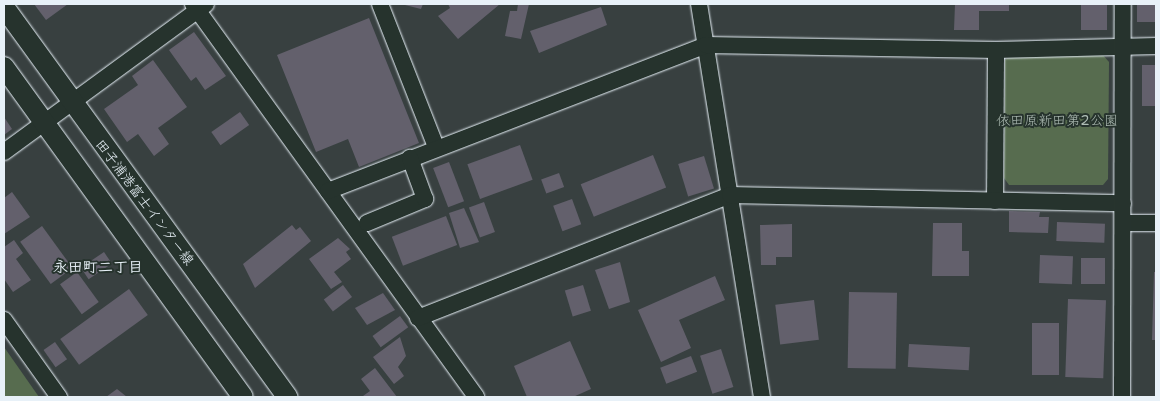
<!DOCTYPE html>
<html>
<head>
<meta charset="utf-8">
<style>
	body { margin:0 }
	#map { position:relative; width:1160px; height:401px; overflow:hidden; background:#384040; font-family:"Shantell Sans","Klee One",sans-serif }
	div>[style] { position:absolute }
	.green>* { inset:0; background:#576c4f }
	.building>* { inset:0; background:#63606c; transform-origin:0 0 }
	.roads { filter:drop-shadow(0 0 1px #e8f1f8) drop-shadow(0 0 1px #e8f1f8) }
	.minor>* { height:16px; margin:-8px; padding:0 8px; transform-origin:8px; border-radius:8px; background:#26332d }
	.major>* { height:20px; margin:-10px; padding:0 10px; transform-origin:10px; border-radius:10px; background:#26332d }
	span { translate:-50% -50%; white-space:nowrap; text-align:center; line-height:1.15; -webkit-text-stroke:4px #26332d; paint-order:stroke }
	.park-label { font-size:14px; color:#aebcb4 }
	.street-label { font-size:14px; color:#e8f1f8 }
	.neighbourhood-label { font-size:15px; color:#e8f1f8; font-weight:700 }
	.frame { position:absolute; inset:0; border:5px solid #e8f1f8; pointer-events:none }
</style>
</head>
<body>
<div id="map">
	<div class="green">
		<div style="clip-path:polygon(1013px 53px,1102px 54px,1109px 62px,1108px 179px,1103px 185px,1009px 185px,1004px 178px,1005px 60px)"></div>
		<div style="clip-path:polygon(4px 347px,39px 397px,4px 397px)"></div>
	</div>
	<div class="building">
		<div style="clip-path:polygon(34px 4px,68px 4px,46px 20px)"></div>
		<div style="clip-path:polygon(401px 4px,423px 4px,421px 9px)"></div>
		<div style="clip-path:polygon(448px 4px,500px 4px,458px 39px,438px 16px,450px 8px)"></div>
		<div style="clip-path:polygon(518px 4px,529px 4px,521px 39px,505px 36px,510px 11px,517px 11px)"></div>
		<div style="clip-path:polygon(955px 4px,1009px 4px,1009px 11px,979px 11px,979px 30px,954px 30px)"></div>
		<div style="left:1081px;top:4px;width:26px;height:26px"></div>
		<div style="left:1137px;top:4px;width:19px;height:18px"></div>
		<div style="clip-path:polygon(601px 7px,607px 25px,539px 53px,530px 31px)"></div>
		<div style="clip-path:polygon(369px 18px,419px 143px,359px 167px,348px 139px,316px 152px,277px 55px)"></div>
		<div style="clip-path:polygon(194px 32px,226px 76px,205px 90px,196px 77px,191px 81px,169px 50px)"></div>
		<div style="clip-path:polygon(153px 60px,187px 107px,158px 128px,169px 144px,154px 156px,138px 134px,127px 142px,104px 109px,138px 85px,132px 76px)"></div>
		<div style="left:1142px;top:65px;width:14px;height:41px"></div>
		<div style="left:240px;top:112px;width:16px;height:35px;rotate:55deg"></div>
		<div style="clip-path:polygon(4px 117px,12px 129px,4px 135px)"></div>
		<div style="left:520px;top:145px;width:37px;height:56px;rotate:70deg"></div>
		<div style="left:653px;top:155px;width:35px;height:78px;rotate:68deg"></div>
		<div style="left:704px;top:156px;width:34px;height:27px;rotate:73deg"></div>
		<div style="left:449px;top:162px;width:42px;height:17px;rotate:69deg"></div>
		<div style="left:559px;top:173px;width:15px;height:19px;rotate:70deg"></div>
		<div style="clip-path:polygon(12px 192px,30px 217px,4px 234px,4px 198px)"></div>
		<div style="left:572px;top:199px;width:27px;height:20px;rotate:70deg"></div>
		<div style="left:484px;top:202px;width:32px;height:16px;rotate:70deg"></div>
		<div style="clip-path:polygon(464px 208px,479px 242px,460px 248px,449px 213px)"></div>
		<div style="clip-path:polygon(1009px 211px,1040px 212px,1039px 217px,1049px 217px,1048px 233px,1009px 232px)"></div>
		<div style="left:446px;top:216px;width:31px;height:58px;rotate:69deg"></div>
		<div style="left:1057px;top:222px;width:48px;height:19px;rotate:2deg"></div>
		<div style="clip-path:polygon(933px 223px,962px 223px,962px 251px,969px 251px,969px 276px,932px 276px)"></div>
		<div style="clip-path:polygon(792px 224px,792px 257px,776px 257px,776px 265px,761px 265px,760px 225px)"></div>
		<div style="clip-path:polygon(292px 225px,296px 230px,300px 227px,311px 241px,255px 288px,243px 264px)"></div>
		<div style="left:42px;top:226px;width:52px;height:27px;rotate:54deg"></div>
		<div style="clip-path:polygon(338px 238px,350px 249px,346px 252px,351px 259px,334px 272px,342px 282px,331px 289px,309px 259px)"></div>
		<div style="clip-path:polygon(14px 240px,23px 253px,16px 259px,31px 280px,13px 292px,4px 279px,4px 247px)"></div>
		<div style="left:104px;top:252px;width:14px;height:28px;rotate:56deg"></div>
		<div style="left:1040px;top:255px;width:33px;height:28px;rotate:2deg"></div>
		<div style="left:1081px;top:258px;width:24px;height:26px"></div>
		<div style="clip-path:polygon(620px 262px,630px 302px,609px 309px,595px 270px)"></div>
		<div style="left:77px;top:272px;width:37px;height:21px;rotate:54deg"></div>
		<div style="clip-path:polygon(1154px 272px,1156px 272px,1156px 340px,1152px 340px)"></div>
		<div style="clip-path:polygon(715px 276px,725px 300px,679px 320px,691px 348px,661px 362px,638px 310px)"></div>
		<div style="left:343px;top:285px;width:15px;height:24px;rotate:53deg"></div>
		<div style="left:583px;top:285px;width:27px;height:19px;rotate:73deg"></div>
		<div style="left:129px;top:289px;width:32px;height:85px;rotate:54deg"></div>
		<div style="left:849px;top:292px;width:48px;height:76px;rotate:1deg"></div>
		<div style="clip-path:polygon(383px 293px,395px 310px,367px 325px,355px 308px)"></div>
		<div style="left:1068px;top:299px;width:38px;height:78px;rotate:2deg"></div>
		<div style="left:814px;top:300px;width:40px;height:39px;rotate:83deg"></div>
		<div style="left:400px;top:316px;width:14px;height:34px;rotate:54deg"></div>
		<div style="left:1032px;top:323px;width:27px;height:52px"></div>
		<div style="clip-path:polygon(400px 337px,406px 356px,398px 367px,404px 376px,394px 384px,373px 357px)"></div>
		<div style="clip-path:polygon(570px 341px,591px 389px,573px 397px,527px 397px,514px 366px)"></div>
		<div style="left:55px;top:342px;width:21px;height:14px;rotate:55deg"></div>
		<div style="left:909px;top:344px;width:61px;height:23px;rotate:3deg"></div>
		<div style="left:721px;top:349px;width:40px;height:22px;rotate:72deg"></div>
		<div style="left:691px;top:356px;width:17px;height:33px;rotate:69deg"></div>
		<div style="clip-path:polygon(375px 368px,397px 397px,363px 396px,370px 391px,361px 379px)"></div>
		<div style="clip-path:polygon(117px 389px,127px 397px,106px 397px)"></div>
	</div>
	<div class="roads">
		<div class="minor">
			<div style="left:193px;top:4px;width:484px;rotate:54.2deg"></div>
			<div style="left:380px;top:4px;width:154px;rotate:68.6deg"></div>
			<div style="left:699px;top:4px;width:398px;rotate:80.9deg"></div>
			<div style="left:4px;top:152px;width:250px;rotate:-36.2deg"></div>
			<div style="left:328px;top:191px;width:405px;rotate:-21.1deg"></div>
			<div style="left:706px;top:45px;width:290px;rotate:1deg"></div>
			<div style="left:996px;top:50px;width:160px;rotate:-1.4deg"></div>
			<div style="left:995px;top:201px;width:151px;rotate:-89.6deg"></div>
			<div style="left:367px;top:223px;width:63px;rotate:-22.5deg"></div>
			<div style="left:425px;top:199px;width:44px;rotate:-110.1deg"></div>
			<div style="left:1123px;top:223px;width:33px"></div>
			<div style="left:418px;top:318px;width:335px;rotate:-21.5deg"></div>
			<div style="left:730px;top:195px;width:393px;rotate:1.2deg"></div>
			<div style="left:4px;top:320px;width:95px;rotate:54.5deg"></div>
			<div style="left:1122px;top:397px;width:393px;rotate:-89.9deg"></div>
		</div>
		<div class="major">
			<div style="left:4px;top:7px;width:482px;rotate:54deg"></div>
			<div style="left:4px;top:67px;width:407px;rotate:54.1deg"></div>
		</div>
	</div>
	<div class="park-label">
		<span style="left:1057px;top:120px">依田原新田第2公園</span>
	</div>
	<div class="street-label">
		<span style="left:145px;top:202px;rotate:53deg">田子浦港富士インター線</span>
	</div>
	<div class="neighbourhood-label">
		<span style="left:98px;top:268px">永田町二丁目</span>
	</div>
	<div class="frame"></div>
</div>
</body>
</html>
